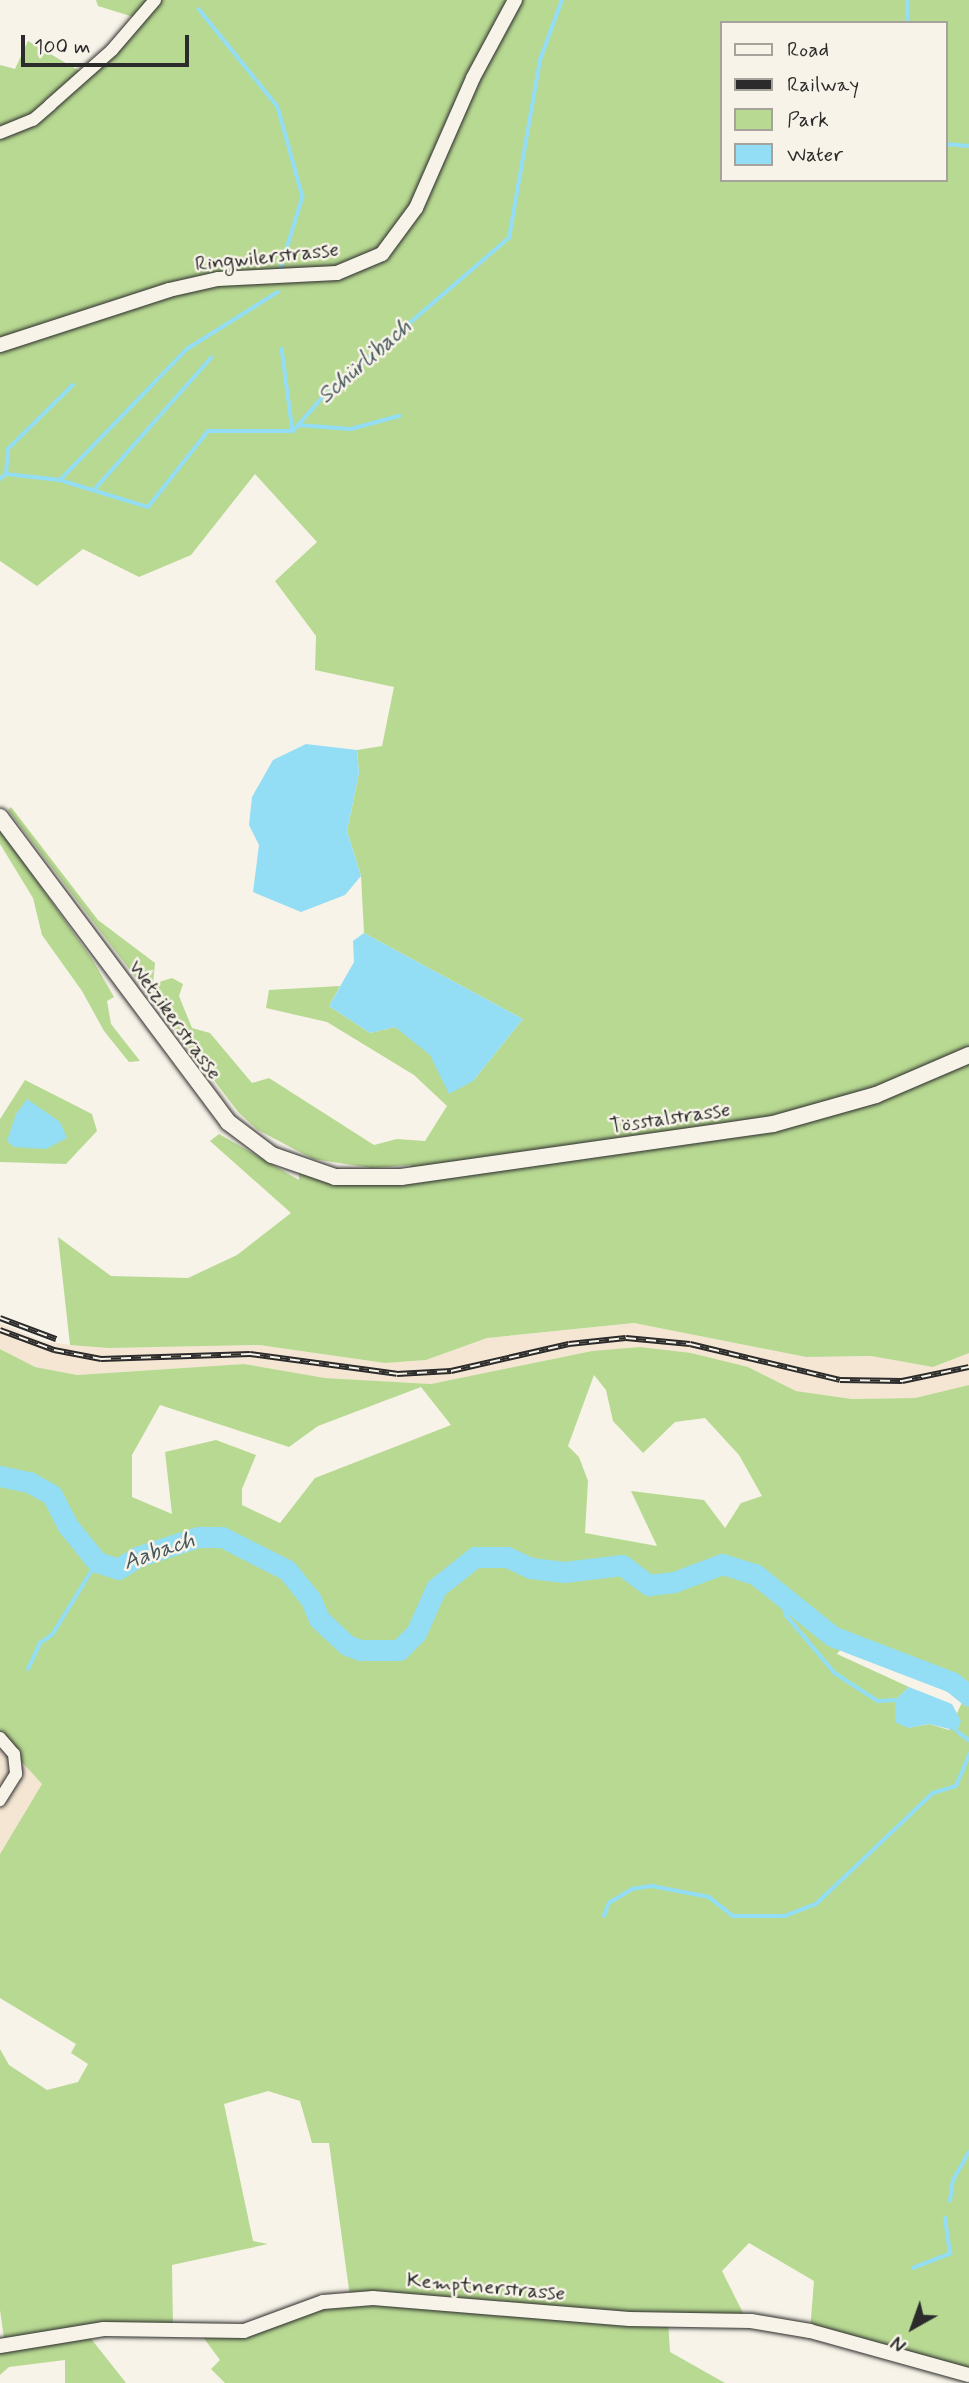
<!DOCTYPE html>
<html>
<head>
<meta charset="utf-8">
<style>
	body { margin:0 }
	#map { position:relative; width:969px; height:2383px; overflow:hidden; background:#f7f3e8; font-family:Mynerve,sans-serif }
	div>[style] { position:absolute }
	.built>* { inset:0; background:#f5e6d3 }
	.green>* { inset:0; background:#b8d992 }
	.water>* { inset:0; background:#93ddf5 }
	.stream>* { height:3.5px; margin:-1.75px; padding:0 1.75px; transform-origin:1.75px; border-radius:1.75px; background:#93ddf5 }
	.river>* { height:21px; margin:-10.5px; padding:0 10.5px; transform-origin:10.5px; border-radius:10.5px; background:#93ddf5 }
	.roads { filter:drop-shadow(0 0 2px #2b2b2b) drop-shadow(0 0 2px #2b2b2b) }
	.minor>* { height:12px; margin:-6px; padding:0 6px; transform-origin:6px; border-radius:6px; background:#f7f3e8 }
	.tertiary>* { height:14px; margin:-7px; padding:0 7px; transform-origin:7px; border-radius:7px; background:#f7f3e8 }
	.secondary>* { height:16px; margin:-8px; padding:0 8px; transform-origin:8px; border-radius:8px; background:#f7f3e8 }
	.rail>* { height:6px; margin-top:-3px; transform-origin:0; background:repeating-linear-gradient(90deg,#f7f3e8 0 10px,#2b2b2b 0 20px); box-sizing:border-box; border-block:2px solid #2b2b2b }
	span { translate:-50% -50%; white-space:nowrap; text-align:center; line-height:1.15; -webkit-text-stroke:5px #f7f3e8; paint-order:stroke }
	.street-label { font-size:21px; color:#2b2b2b }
	.water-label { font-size:23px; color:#45585e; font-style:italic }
	.legend { position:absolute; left:720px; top:21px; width:228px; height:161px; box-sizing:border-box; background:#f7f3e8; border:2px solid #a5a39c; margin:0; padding:9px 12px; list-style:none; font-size:21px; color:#2b2b2b }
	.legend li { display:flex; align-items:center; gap:14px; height:35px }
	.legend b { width:35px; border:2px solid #a5a39c }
	.north { position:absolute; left:878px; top:2292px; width:70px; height:70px; -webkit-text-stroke:5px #f7f3e8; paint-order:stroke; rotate:220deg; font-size:19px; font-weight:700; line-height:28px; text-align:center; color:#2b2b2b }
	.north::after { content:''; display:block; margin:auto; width:24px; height:32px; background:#2b2b2b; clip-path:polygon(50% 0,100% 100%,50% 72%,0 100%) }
	.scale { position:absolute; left:21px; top:35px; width:168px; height:32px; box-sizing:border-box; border:4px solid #2b2b2b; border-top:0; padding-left:9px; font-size:21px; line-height:24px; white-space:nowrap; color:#2b2b2b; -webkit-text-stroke:5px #f7f3e8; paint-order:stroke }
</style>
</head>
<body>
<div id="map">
	<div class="built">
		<div style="clip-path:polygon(0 1323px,42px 1341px,70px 1345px,108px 1348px,259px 1345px,385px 1363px,426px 1360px,487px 1338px,634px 1323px,806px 1357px,871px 1356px,933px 1367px,969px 1353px,969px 1385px,915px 1398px,852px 1399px,796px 1391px,748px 1367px,592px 1351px,431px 1384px,325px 1378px,244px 1364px,77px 1375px,35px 1367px,0 1349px)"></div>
		<div style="clip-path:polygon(0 1738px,42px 1784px,0 1854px)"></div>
	</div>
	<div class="green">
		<div style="clip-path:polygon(evenodd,96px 0,969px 0,969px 1353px,933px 1367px,871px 1356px,806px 1357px,634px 1323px,487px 1338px,426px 1360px,385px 1363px,259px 1345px,108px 1348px,70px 1345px,58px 1237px,111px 1276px,188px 1278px,237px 1255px,291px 1213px,210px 1141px,219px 1134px,299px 1180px,299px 1166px,401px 1177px,411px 1165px,372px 1168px,313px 1159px,258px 1130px,239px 1113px,8px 810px,11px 807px,98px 920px,155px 963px,153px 984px,172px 978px,183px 984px,179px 996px,192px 1028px,210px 1033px,252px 1083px,269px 1078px,374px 1145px,397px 1139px,425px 1141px,447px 1106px,414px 1075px,327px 1022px,266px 1008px,269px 990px,340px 986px,329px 1006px,370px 1033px,395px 1027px,473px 1081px,523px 1019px,364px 933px,361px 876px,347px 831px,359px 773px,357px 750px,382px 746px,394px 687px,315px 670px,316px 636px,275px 581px,317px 542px,255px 474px,191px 555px,139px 577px,83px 549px,37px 586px,0 561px,0 65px,15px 69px,28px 41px,83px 73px,140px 19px,98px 6px,96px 0,722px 23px,946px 23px,946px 180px,722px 180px,722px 23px)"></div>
		<div style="clip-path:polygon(0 829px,92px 959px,114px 997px,107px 1001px,111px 1024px,140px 1061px,129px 1062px,104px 1031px,82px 991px,42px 935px,33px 898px,0 844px)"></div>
		<div style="clip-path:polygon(25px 1080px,92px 1114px,97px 1131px,66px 1164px,0 1162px,0 1119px)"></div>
		<div style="clip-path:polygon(evenodd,640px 1347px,691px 1353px,748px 1367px,796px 1391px,852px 1399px,915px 1398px,969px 1385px,969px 2375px,810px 2331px,814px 2281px,749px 2243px,722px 2271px,747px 2321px,668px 2320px,670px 2352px,725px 2383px,225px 2383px,211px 2369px,220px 2360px,197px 2329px,244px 2331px,350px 2297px,329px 2143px,312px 2143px,300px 2101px,268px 2091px,224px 2104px,253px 2241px,268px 2244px,172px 2265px,173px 2328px,85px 2331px,126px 2383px,65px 2383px,65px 2360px,9px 2367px,0 2375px,0 2346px,5px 2345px,0 2310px,0 2049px,9px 2065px,47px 2090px,78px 2082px,88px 2064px,71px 2053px,76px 2044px,0 1998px,0 1854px,42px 1784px,0 1738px,0 1349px,35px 1367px,77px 1375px,244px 1364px,325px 1378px,431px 1384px,592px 1351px,640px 1347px,594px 1375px,606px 1390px,613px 1421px,643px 1453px,675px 1422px,705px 1418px,739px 1455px,762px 1496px,741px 1503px,725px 1528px,704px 1500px,631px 1491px,657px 1546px,585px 1533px,588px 1481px,579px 1457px,568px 1446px,594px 1375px,640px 1347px,421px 1387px,451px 1425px,315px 1478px,280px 1523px,242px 1505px,242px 1489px,256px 1455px,216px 1440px,165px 1452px,172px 1514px,132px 1497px,132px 1455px,160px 1405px,289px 1447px,318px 1426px,421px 1387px,640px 1347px,846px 1642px,942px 1675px,967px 1692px,949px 1730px,929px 1724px,908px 1728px,895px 1700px,909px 1687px,837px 1654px,846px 1642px)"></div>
	</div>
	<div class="water">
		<div style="clip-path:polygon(306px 744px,357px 750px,359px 773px,347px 831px,361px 876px,345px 895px,301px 912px,253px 892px,259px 845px,249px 825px,252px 797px,273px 760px)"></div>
		<div style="clip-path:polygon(364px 933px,523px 1019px,473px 1081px,449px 1094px,430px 1055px,395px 1027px,370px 1033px,329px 1006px,354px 962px,353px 941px)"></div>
		<div style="clip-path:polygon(27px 1099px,60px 1122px,67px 1138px,46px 1149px,14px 1147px,7px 1141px,16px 1114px)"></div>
		<div style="clip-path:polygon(909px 1687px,952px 1704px,961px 1721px,957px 1731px,929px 1724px,908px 1728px,895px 1722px,895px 1700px)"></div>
	</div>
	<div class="stream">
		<div style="left:199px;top:9px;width:126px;rotate:51.1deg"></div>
		<div style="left:278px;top:107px;width:93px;rotate:74.5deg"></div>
		<div style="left:303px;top:197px;width:74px;rotate:107.2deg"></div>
		<div style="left:907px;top:23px;width:23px;rotate:-90deg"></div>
		<div style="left:946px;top:144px;width:23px;rotate:5deg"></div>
		<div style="left:282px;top:349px;width:83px;rotate:82.4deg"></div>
		<div style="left:298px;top:425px;width:53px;rotate:4.3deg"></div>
		<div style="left:351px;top:429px;width:50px;rotate:-15.2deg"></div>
		<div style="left:6px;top:474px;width:25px;rotate:-85deg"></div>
		<div style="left:8px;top:449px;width:91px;rotate:-44.6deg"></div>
		<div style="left:0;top:479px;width:8px;rotate:-40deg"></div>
		<div style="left:6px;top:474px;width:54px;rotate:6.3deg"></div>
		<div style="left:60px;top:480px;width:92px;rotate:17.1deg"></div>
		<div style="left:148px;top:507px;width:97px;rotate:-51.7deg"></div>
		<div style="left:208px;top:431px;width:85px"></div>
		<div style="left:293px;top:431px;width:43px;rotate:-48.8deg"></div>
		<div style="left:321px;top:399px;width:248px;rotate:-40.6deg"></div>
		<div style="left:509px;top:238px;width:181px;rotate:-80.1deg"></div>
		<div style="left:540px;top:60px;width:64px;rotate:-69.9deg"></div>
		<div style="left:61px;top:479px;width:181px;rotate:-45.9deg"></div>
		<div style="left:187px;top:349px;width:107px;rotate:-32.1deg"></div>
		<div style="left:95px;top:489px;width:175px;rotate:-48.5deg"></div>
		<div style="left:783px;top:1600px;width:15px;rotate:79deg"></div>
		<div style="left:786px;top:1615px;width:76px;rotate:49.8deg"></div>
		<div style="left:835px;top:1673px;width:51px;rotate:33.1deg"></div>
		<div style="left:878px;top:1701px;width:17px;rotate:-3deg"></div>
		<div style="left:28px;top:1669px;width:29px;rotate:-65deg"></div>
		<div style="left:40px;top:1643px;width:14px;rotate:-34deg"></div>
		<div style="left:52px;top:1635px;width:86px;rotate:-58.3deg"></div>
		<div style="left:957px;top:1731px;width:15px;rotate:37deg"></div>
		<div style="left:604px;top:1916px;width:14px;rotate:-69deg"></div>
		<div style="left:609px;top:1903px;width:27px;rotate:-31deg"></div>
		<div style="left:632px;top:1889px;width:20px;rotate:-9deg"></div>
		<div style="left:652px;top:1886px;width:58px;rotate:10.9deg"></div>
		<div style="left:709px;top:1897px;width:31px;rotate:38deg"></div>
		<div style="left:733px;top:1916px;width:52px"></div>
		<div style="left:785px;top:1916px;width:33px;rotate:-21deg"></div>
		<div style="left:816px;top:1904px;width:161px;rotate:-43.5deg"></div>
		<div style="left:933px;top:1793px;width:24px;rotate:-17deg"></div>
		<div style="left:956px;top:1786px;width:34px;rotate:-67deg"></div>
		<div style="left:950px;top:2201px;width:21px;rotate:-82deg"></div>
		<div style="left:953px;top:2180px;width:32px;rotate:-60deg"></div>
		<div style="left:913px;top:2268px;width:40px;rotate:-21deg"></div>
		<div style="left:950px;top:2254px;width:36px;rotate:-98deg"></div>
	</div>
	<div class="river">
		<div style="left:0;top:1476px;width:30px;rotate:12deg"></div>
		<div style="left:29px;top:1482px;width:26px;rotate:29deg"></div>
		<div style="left:52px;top:1495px;width:35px;rotate:63deg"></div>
		<div style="left:68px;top:1526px;width:46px;rotate:51.1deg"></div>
		<div style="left:97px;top:1562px;width:22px;rotate:18deg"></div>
		<div style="left:118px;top:1569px;width:22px;rotate:-32deg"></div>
		<div style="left:137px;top:1557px;width:64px;rotate:-18.2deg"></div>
		<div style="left:198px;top:1537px;width:24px"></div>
		<div style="left:222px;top:1537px;width:73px;rotate:26.9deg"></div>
		<div style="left:287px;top:1570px;width:38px;rotate:51deg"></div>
		<div style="left:311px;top:1600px;width:21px;rotate:67deg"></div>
		<div style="left:319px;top:1619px;width:38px;rotate:43deg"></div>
		<div style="left:347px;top:1645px;width:14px;rotate:21deg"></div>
		<div style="left:360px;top:1650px;width:39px"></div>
		<div style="left:399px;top:1650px;width:24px;rotate:-45deg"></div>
		<div style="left:416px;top:1633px;width:49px;rotate:-66deg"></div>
		<div style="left:436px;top:1588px;width:50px;rotate:-38.5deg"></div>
		<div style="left:475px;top:1557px;width:32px"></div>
		<div style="left:507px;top:1557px;width:26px;rotate:25deg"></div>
		<div style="left:531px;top:1568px;width:33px;rotate:7deg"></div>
		<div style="left:564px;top:1572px;width:58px;rotate:-6.9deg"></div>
		<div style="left:622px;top:1565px;width:34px;rotate:37deg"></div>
		<div style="left:649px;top:1585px;width:25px;rotate:-7deg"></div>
		<div style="left:674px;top:1582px;width:51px;rotate:-20.6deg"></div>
		<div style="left:722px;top:1564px;width:34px;rotate:17deg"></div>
		<div style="left:755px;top:1574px;width:99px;rotate:38.8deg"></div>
		<div style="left:832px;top:1636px;width:129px;rotate:21deg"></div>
		<div style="left:952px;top:1682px;width:22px;rotate:39deg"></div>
	</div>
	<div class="roads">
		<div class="minor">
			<div style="left:0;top:133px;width:35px;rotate:-22deg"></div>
			<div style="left:33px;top:120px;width:23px;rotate:-41deg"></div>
			<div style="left:50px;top:105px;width:83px;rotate:-41.6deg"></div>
			<div style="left:112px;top:50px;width:66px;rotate:-49.3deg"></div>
			<div style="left:0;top:1738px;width:21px;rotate:49deg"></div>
			<div style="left:14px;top:1754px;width:20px;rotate:84deg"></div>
			<div style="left:16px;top:1774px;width:31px;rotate:122deg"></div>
		</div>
		<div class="tertiary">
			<div style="left:0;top:345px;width:178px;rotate:-18deg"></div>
			<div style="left:169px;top:290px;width:50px;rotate:-12.7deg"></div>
			<div style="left:218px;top:279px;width:119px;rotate:-2.9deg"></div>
			<div style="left:337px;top:273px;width:49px;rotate:-22.9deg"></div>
			<div style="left:382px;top:254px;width:57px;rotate:-53.5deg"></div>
			<div style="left:416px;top:208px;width:142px;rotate:-66.3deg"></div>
			<div style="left:473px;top:78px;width:89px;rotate:-61.7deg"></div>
			<div style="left:0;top:2346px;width:105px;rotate:-9.3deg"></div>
			<div style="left:104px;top:2329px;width:140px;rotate:0.8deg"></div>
			<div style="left:244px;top:2331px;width:84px;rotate:-20.2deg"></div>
			<div style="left:323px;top:2302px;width:50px;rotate:-4.6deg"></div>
			<div style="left:373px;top:2298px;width:257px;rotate:4.7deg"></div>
			<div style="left:629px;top:2319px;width:122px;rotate:0.9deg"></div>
			<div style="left:751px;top:2321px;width:60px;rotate:9.6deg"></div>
			<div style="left:810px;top:2331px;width:165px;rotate:15.5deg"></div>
		</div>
		<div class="secondary">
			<div style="left:0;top:817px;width:381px;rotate:53.2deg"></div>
			<div style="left:228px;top:1122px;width:55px;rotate:36.9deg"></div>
			<div style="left:272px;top:1155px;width:67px;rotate:19.2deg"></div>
			<div style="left:335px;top:1177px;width:66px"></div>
			<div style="left:401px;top:1177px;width:376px;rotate:-8.1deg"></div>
			<div style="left:773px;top:1124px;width:107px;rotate:-15.7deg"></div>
			<div style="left:876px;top:1095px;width:101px;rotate:-23.3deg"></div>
		</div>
	</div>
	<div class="rail">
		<div style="left:0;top:1318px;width:60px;rotate:20.6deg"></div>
		<div style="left:0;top:1330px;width:58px;rotate:20.3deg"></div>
		<div style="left:54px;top:1350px;width:48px;rotate:10.8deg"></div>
		<div style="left:101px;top:1359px;width:149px;rotate:-1.9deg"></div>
		<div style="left:250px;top:1354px;width:148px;rotate:7.7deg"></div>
		<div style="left:397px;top:1374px;width:54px;rotate:-3.2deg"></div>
		<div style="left:451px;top:1371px;width:121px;rotate:-12.9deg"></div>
		<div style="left:569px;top:1344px;width:57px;rotate:-6deg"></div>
		<div style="left:626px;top:1338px;width:64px;rotate:5.4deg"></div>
		<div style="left:690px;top:1344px;width:154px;rotate:13.5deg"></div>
		<div style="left:840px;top:1380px;width:62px;rotate:0.9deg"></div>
		<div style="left:902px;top:1381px;width:68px;rotate:-11.8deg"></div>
	</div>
	<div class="street-label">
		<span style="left:267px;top:257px;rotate:-6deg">Ringwilerstrasse</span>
		<span style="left:175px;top:1020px;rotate:54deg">Wetzikerstrasse</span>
		<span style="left:670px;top:1118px;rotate:-8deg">Tösstalstrasse</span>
		<span style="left:486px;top:2287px;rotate:5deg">Kemptnerstrasse</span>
	</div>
	<div class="water-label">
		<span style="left:365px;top:362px;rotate:-41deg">Schürlibach</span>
		<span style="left:159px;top:1552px;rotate:-19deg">Aabach</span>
	</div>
	<ul class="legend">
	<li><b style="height:9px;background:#f7f3e8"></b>Road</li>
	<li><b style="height:9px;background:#2b2b2b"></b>Railway</li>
	<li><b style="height:19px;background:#b8d992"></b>Park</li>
	<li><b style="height:19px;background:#93ddf5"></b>Water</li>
	</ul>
	<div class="north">N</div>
	<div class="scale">100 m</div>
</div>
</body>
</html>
